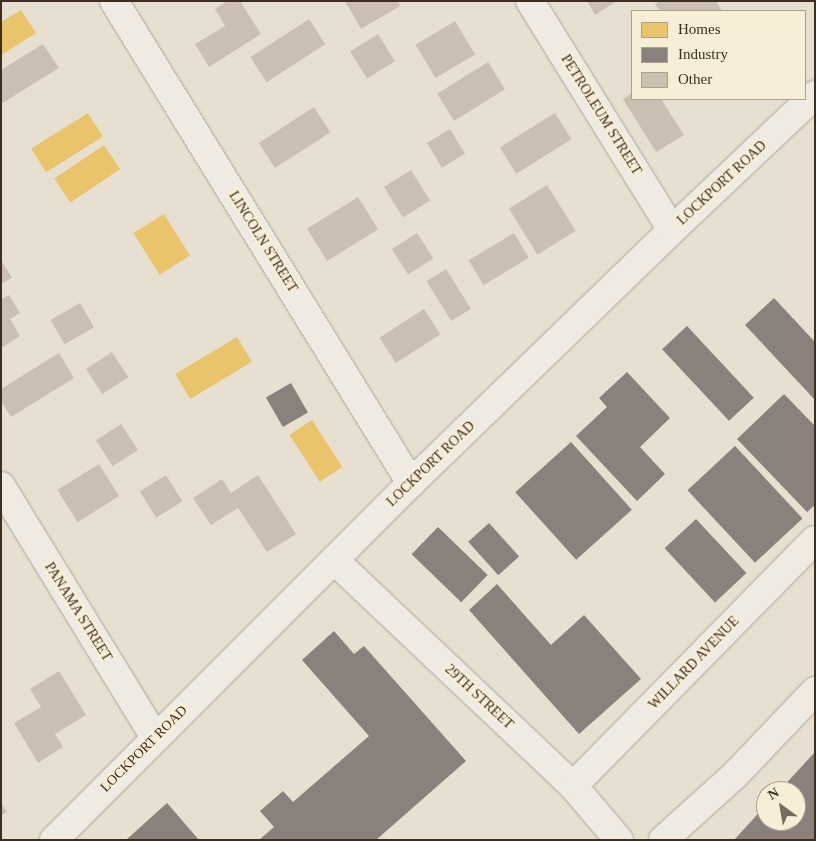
<!DOCTYPE html>
<html>
<head>
<meta charset="utf-8">
<style>
	body { margin:0 }
	#map { position:relative; width:816px; height:841px; overflow:hidden; background:#e7e0d1; font-family:"Times New Roman",serif }
	div>[style] { position:absolute }
	.homes>* { inset:0; background:#e9c46a; transform-origin:0 0 }
	.industry>* { inset:0; background:#8a817c; transform-origin:0 0 }
	.building>* { inset:0; background:#cbbfb2; transform-origin:0 0 }
	.roads { filter:drop-shadow(0 0 1px #ada599) drop-shadow(0 0 1px #ada599) }
	.minor>* { height:28px; margin:-14px; padding:0 14px; transform-origin:14px; border-radius:14px; background:#efebe3 }
	span { translate:-50% -50%; white-space:nowrap; text-align:center; line-height:1.15; -webkit-text-stroke:5px #f7eed8; paint-order:stroke }
	.street-label { font-size:14px; color:#3d2e20 }
	.frame { position:absolute; inset:0; border:2px solid #3d2e20; pointer-events:none }
	.legend { position:absolute; left:631px; top:10px; width:175px; height:90px; box-sizing:border-box; background:#f7eed8; border:1px solid #ada18e; margin:0; padding:6px 9px; list-style:none; font-size:15px; color:#3d2e20 }
	.legend li { display:flex; align-items:center; gap:10px; height:25px }
	.legend b { width:25px; border:1px solid #ada18e }
	.north { position:absolute; left:756px; top:781px; width:50px; height:50px; box-sizing:border-box; background:#f7eed8; border:1px solid #ada18e; border-radius:50%; rotate:328deg; font-size:14px; font-weight:700; line-height:20px; text-align:center; color:#3d2e20 }
	.north::after { content:''; display:block; margin:auto; width:18px; height:22px; background:#786c5e; clip-path:polygon(50% 0,100% 100%,50% 72%,0 100%) }
</style>
</head>
<body>
<div id="map">
	<div class="homes">
		<div style="clip-path:polygon(21px 10px,36px 33px,1px 55px,1px 22px)"></div>
		<div style="left:88px;top:113px;width:28px;height:67px;rotate:58deg"></div>
		<div style="left:104px;top:145px;width:29px;height:60px;rotate:56deg"></div>
		<div style="left:164px;top:214px;width:49px;height:36px;rotate:58deg"></div>
		<div style="left:237px;top:337px;width:29px;height:72px;rotate:59deg"></div>
		<div style="left:312px;top:420px;width:56px;height:27px;rotate:57deg"></div>
	</div>
	<div class="industry">
		<div style="clip-path:polygon(774px 298px,815px 342px,815px 400px,745px 325px)"></div>
		<div style="left:687px;top:326px;width:98px;height:34px;rotate:47deg"></div>
		<div style="clip-path:polygon(627px 372px,670px 418px,640px 447px,665px 474px,637px 501px,576px 436px,607px 407px,599px 398px)"></div>
		<div style="left:291px;top:383px;width:34px;height:29px;rotate:60deg"></div>
		<div style="clip-path:polygon(784px 394px,815px 426px,815px 505px,807px 512px,737px 439px)"></div>
		<div style="left:571px;top:442px;width:91px;height:75px;rotate:48deg"></div>
		<div style="left:735px;top:446px;width:99px;height:65px;rotate:47deg"></div>
		<div style="left:696px;top:519px;width:74px;height:43px;rotate:47deg"></div>
		<div style="left:489px;top:523px;width:45px;height:28px;rotate:48deg"></div>
		<div style="left:438px;top:527px;width:69px;height:38px;rotate:44deg"></div>
		<div style="clip-path:polygon(497px 584px,551px 645px,584px 615px,641px 679px,579px 734px,469px 610px)"></div>
		<div style="clip-path:polygon(334px 631px,354px 654px,364px 646px,466px 761px,376px 840px,259px 840px,274px 827px,260px 811px,283px 791px,293px 802px,369px 736px,302px 660px)"></div>
		<div style="clip-path:polygon(815px 752px,815px 840px,734px 840px,766px 805px,766px 821px,796px 821px,796px 791px,779px 791px)"></div>
		<div style="clip-path:polygon(167px 803px,199px 840px,126px 840px)"></div>
	</div>
	<div class="building">
		<div style="clip-path:polygon(227px 1px,240px 1px,261px 34px,209px 67px,195px 44px,225px 26px,215px 9px)"></div>
		<div style="clip-path:polygon(345px 1px,398px 1px,400px 6px,361px 29px)"></div>
		<div style="clip-path:polygon(587px 1px,617px 1px,595px 15px)"></div>
		<div style="clip-path:polygon(659px 1px,716px 1px,722px 11px,660px 11px,655px 4px)"></div>
		<div style="left:309px;top:19px;width:30px;height:70px;rotate:57deg"></div>
		<div style="left:455px;top:21px;width:39px;height:46px;rotate:59deg"></div>
		<div style="left:378px;top:34px;width:32px;height:33px;rotate:58deg"></div>
		<div style="clip-path:polygon(43px 44px,59px 68px,1px 104px,1px 70px)"></div>
		<div style="left:488px;top:62px;width:32px;height:60px;rotate:58deg"></div>
		<div style="clip-path:polygon(632px 93px,632px 99px,661px 99px,684px 135px,656px 152px,623px 99px)"></div>
		<div style="left:314px;top:107px;width:30px;height:66px;rotate:57deg"></div>
		<div style="left:555px;top:113px;width:31px;height:65px;rotate:58deg"></div>
		<div style="left:450px;top:129px;width:29px;height:27px;rotate:59deg"></div>
		<div style="left:411px;top:170px;width:36px;height:32px;rotate:58deg"></div>
		<div style="left:547px;top:185px;width:54px;height:45px;rotate:58deg"></div>
		<div style="left:358px;top:197px;width:38px;height:60px;rotate:58deg"></div>
		<div style="left:417px;top:233px;width:30px;height:30px;rotate:57deg"></div>
		<div style="left:514px;top:233px;width:29px;height:53px;rotate:59deg"></div>
		<div style="clip-path:polygon(1px 260px,12px 278px,1px 284px)"></div>
		<div style="left:446px;top:269px;width:47px;height:23px;rotate:58deg"></div>
		<div style="clip-path:polygon(9px 295px,20px 313px,10px 319px,20px 336px,1px 348px,1px 299px)"></div>
		<div style="left:80px;top:303px;width:28px;height:34px;rotate:60deg"></div>
		<div style="left:424px;top:309px;width:30px;height:53px;rotate:57deg"></div>
		<div style="left:112px;top:352px;width:30px;height:31px;rotate:57deg"></div>
		<div style="clip-path:polygon(59px 353px,74px 378px,11px 417px,1px 401px,1px 389px)"></div>
		<div style="left:121px;top:424px;width:31px;height:30px;rotate:57deg"></div>
		<div style="left:99px;top:464px;width:38px;height:49px;rotate:58deg"></div>
		<div style="left:166px;top:475px;width:31px;height:31px;rotate:58deg"></div>
		<div style="clip-path:polygon(258px 475px,296px 534px,267px 552px,238px 508px,211px 525px,193px 498px,222px 479px,231px 493px)"></div>
		<div style="clip-path:polygon(59px 671px,86px 715px,55px 734px,63px 747px,38px 763px,14px 723px,41px 707px,30px 689px)"></div>
		<div style="clip-path:polygon(1px 803px,7px 812px,1px 816px)"></div>
	</div>
	<div class="roads">
		<div class="minor">
			<div style="left:114px;top:1px;width:566px;rotate:58.36deg"></div>
			<div style="left:530px;top:1px;width:269px;rotate:58.2deg"></div>
			<div style="left:1px;top:486px;width:294px;rotate:58.5deg"></div>
			<div style="left:334px;top:560px;width:329px;rotate:43.4deg"></div>
			<div style="left:573px;top:786px;width:71px;rotate:49.6deg"></div>
			<div style="left:573px;top:786px;width:345px;rotate:-45.5deg"></div>
			<div style="left:54px;top:840px;width:505px;rotate:-45deg"></div>
			<div style="left:411px;top:483px;width:363px;rotate:-44.1deg"></div>
			<div style="left:672px;top:230px;width:197px;rotate:-43.4deg"></div>
			<div style="left:663px;top:840px;width:98px;rotate:-42.1deg"></div>
			<div style="left:736px;top:774px;width:115px;rotate:-46.4deg"></div>
		</div>
	</div>
	<div class="street-label">
		<span style="left:601px;top:115px;rotate:58deg">PETROLEUM STREET</span>
		<span style="left:722px;top:183px;rotate:-43deg">LOCKPORT ROAD</span>
		<span style="left:263px;top:242px;rotate:58deg">LINCOLN STREET</span>
		<span style="left:431px;top:464px;rotate:-44deg">LOCKPORT ROAD</span>
		<span style="left:78px;top:612px;rotate:58deg">PANAMA STREET</span>
		<span style="left:694px;top:663px;rotate:-46deg">WILLARD AVENUE</span>
		<span style="left:479px;top:697px;rotate:43deg">29TH STREET</span>
		<span style="left:144px;top:749px;rotate:-45deg">LOCKPORT ROAD</span>
	</div>
	<div class="frame"></div>
	<ul class="legend">
	<li><b style="height:14px;background:#e9c46a"></b>Homes</li>
	<li><b style="height:14px;background:#8a817c"></b>Industry</li>
	<li><b style="height:14px;background:#cbbfb2"></b>Other</li>
	</ul>
	<div class="north">N</div>
</div>
</body>
</html>
